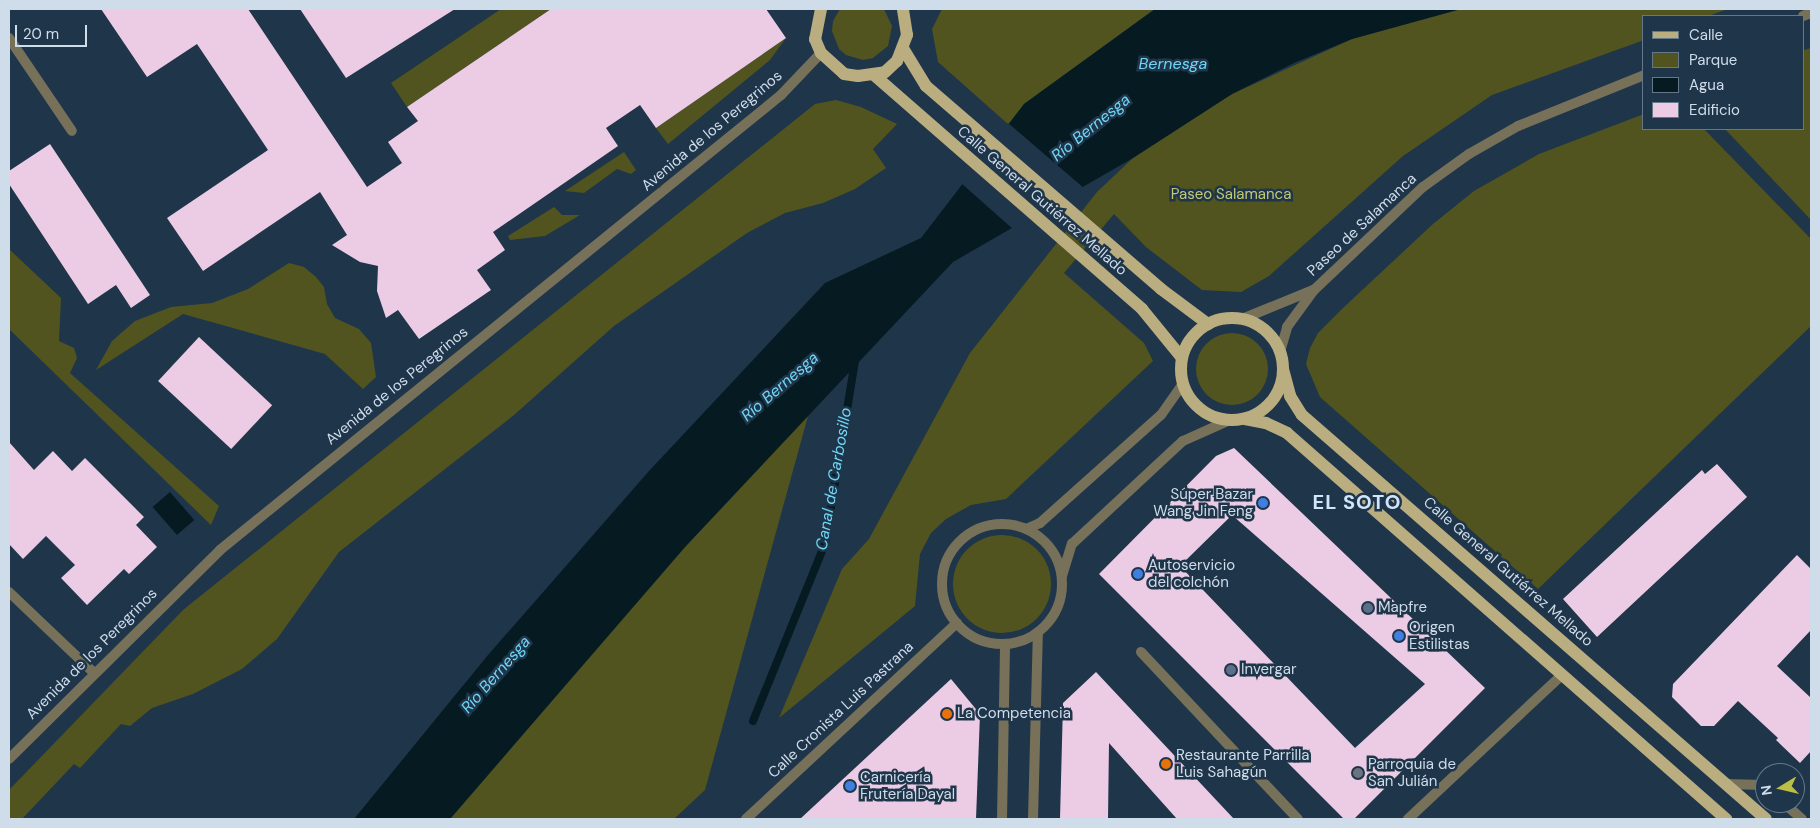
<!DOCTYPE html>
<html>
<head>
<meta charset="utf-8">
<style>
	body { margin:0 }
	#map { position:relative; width:1820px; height:828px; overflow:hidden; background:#1f354a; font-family:"DM Sans",sans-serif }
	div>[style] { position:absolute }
	.green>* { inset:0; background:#51541f }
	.round { border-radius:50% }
	.water>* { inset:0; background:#061b21; transform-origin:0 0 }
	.pier>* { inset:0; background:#1f354a }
	.stream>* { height:8px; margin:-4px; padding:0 4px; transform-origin:4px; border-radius:4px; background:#061b21 }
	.building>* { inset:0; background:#eccce4; transform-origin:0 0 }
	.minor>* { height:10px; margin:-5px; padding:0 5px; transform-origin:5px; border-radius:5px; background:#77715a }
	.minor>.ring { margin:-5px; padding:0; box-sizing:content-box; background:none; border:10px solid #77715a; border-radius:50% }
	.primary>* { height:12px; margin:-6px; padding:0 6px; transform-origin:6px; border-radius:6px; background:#baad7f }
	.primary>.ring { margin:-6px; padding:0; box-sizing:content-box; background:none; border:12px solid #baad7f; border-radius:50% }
	.dots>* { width:14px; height:14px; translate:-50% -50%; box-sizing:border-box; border:2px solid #1f354a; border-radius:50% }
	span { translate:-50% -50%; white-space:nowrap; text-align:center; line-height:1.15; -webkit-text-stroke:5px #1f354a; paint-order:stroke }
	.street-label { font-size:15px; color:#cfdcea }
	.park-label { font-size:15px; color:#c2c978 }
	.poi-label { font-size:15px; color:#cfdcea }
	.right { translate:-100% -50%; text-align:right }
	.left { translate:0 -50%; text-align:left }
	.water-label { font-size:16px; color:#70d7f6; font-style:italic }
	.district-label { font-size:20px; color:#d0e6fc; font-weight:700; letter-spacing:1px }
	.frame { position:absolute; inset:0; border:10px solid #cfdcea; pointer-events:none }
	.legend { position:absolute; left:1642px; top:15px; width:162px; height:115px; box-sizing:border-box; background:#1f354a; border:1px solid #65788a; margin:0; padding:6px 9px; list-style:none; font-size:15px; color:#cfdcea }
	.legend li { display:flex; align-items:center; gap:10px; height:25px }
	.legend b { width:25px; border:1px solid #65788a }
	.north { position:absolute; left:1755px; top:763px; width:50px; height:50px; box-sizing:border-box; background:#1f354a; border:1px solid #65788a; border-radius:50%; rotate:261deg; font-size:14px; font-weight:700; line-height:20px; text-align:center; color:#cfdcea }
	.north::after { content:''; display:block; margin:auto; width:18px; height:22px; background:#bcbf44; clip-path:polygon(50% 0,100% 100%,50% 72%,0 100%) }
	.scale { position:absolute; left:15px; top:25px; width:72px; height:22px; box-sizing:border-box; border:2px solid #cfdcea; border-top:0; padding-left:6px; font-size:15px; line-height:18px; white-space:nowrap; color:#cfdcea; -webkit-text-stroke:4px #1f354a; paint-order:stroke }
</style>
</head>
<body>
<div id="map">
	<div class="green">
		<div style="clip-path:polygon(501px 9px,551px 9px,407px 107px,391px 83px)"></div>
		<div style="clip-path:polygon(840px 9px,884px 9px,892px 26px,888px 46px,873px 58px,863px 60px,846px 55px,839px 49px,832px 31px,833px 21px)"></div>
		<div style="clip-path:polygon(942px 9px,1155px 9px,1024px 104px,1009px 125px,938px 62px,932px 29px)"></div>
		<div style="clip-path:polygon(1461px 9px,1728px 9px,1708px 16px,1644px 16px,1644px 40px,1492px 95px,1403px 156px,1269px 276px,1241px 292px,1202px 290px,1146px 247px,1114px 214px,1064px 273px,1144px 343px,1153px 361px,1006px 499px,971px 505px,946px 519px,931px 533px,920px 554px,915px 606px,779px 718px,842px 569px,869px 539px,970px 353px,1097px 192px,1133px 158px,1232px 94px,1352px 39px)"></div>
		<div style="clip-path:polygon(786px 38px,770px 60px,668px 144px,656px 128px)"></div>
		<div style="clip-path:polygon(1811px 48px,1811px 220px,1725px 129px,1804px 129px,1804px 50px)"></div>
		<div style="clip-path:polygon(836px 100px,861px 107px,897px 124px,873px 149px,886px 168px,855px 189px,823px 203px,785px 213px,747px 233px,614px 326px,514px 415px,339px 552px,277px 639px,242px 669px,193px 694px,152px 708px,130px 726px,121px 724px,80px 768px,74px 764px,22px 819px,9px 819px,9px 790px,183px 610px,815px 104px)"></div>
		<div style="clip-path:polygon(1644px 114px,1644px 129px,1704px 129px,1811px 239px,1811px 326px,1538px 589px,1320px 397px,1306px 364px,1310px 348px,1318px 333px,1343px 308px,1433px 224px,1474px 191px,1539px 154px)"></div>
		<div style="clip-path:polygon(624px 152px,636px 170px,631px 174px,617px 169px,584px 193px,565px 191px)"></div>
		<div style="clip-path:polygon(554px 207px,562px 215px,580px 215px,545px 236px,510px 240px,508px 236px)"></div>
		<div style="clip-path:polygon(9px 249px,61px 298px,59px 341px,74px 348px,77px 358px,70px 373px,219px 506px,211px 525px,9px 329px)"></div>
		<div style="clip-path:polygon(289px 263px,304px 267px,316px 277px,324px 287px,327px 304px,335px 318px,359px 329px,371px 343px,376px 377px,363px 389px,325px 354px,183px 314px,96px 370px,112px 341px,135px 321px,171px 307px,212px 303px,248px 289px)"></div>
		<div class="round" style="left:1196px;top:333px;width:72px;height:72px"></div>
		<div style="clip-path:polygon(808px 416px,705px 790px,674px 819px,450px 819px,685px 547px)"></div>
		<div class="round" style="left:953px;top:535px;width:98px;height:98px"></div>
	</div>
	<div class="water">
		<div style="clip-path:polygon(1155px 9px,1461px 9px,1352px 39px,1294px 63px,1232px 94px,1133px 158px,953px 262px,685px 547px,450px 819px,354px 819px,488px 655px,649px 471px,825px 283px,921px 238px,1024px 104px)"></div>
		<div style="left:170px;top:492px;width:37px;height:23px;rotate:49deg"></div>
	</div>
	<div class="pier">
		<div style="clip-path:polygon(1008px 123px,1085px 189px,1014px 230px,961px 183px)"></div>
	</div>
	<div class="stream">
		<div style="left:753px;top:721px;width:191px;rotate:-67.9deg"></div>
		<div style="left:825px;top:544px;width:186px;rotate:-80.7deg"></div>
	</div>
	<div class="building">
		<div style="clip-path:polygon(101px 9px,248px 9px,367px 187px,402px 163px,388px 142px,418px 121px,407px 107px,551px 9px,766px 9px,786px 38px,656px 128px,640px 105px,606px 128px,618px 146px,493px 232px,505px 250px,477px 270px,491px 290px,419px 339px,398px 310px,386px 318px,377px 291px,378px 266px,360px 262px,332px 245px,347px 235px,320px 192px,203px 271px,167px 218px,268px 150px,197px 44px,147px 77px)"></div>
		<div style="clip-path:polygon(300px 9px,455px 9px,346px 78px)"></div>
		<div style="clip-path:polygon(50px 144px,150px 295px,131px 308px,116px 285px,88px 304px,9px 184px,9px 171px)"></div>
		<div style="left:199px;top:337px;width:100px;height:60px;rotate:43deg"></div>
		<div style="clip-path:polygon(9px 442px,34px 470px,53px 451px,72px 471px,85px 458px,144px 517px,136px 525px,157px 547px,129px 574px,124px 569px,87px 605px,61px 578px,75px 565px,46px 536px,23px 559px,9px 544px)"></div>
		<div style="clip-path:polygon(evenodd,1234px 448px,1485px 688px,1354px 819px,1344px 819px,1099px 574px,1216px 456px,1234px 448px,1232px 515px,1425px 684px,1355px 748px,1180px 566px,1232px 515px)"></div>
		<div style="clip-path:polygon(1717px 464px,1747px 497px,1597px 637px,1563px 599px,1702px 470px,1705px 474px)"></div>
		<div style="clip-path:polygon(1797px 555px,1811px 569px,1811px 630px,1777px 666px,1811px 698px,1811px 751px,1800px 763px,1776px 740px,1778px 738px,1738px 701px,1714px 726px,1701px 726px,1672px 697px,1673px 684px)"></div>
		<div style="clip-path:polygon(1096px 672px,1234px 819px,1177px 819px,1109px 743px,1108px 819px,1060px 819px,1063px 703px)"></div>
		<div style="clip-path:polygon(951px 679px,980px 714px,976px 819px,800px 819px)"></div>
	</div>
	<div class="minor">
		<div style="left:1803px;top:16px;width:9px;rotate:-21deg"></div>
		<div style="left:9px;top:38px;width:112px;rotate:55.9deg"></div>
		<div style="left:1242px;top:319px;width:77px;rotate:-22.2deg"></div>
		<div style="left:1280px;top:352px;width:26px;rotate:-74deg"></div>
		<div style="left:1287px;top:327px;width:46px;rotate:-53.9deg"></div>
		<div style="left:1314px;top:290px;width:150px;rotate:-43.4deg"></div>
		<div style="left:1423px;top:187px;width:57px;rotate:-35.7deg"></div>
		<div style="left:1469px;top:154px;width:56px;rotate:-29.7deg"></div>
		<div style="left:1518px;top:126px;width:136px;rotate:-22deg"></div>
		<div class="ring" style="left:942px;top:524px;width:110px;height:110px"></div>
		<div style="left:1026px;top:529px;width:15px;rotate:-23deg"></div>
		<div style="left:1040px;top:523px;width:162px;rotate:-41.8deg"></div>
		<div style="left:1161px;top:415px;width:39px;rotate:-55deg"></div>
		<div style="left:1062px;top:576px;width:34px;rotate:-73deg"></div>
		<div style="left:1072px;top:544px;width:151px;rotate:-42.9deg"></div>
		<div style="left:1183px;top:441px;width:51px;rotate:-24.1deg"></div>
		<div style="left:9px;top:592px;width:117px;rotate:43.6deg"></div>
		<div style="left:1141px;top:652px;width:229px;rotate:46.8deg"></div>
		<div style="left:9px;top:759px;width:297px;rotate:-44.7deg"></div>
		<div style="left:220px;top:550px;width:722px;rotate:-39.04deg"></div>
		<div style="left:781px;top:95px;width:58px;rotate:-46.4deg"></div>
		<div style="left:1725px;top:784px;width:40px;rotate:1.4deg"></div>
		<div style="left:1784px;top:803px;width:24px;rotate:42deg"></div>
		<div style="left:746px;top:819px;width:288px;rotate:-42.9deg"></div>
		<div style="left:1002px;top:819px;width:175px;rotate:-89deg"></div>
		<div style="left:1033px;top:819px;width:187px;rotate:-88.5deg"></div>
		<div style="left:1408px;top:819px;width:211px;rotate:-43.1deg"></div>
	</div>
	<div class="primary">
		<div style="left:821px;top:9px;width:31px;rotate:101deg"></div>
		<div style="left:815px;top:39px;width:15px;rotate:67deg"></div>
		<div style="left:821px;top:53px;width:31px;rotate:42deg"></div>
		<div style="left:844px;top:74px;width:14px;rotate:8deg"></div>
		<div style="left:858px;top:76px;width:27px;rotate:-8deg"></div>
		<div style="left:885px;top:72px;width:16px;rotate:-43deg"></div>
		<div style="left:897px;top:61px;width:28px;rotate:-69deg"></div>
		<div style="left:907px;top:35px;width:26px;rotate:-99deg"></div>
		<div style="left:904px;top:50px;width:42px;rotate:58.6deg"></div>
		<div style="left:926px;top:86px;width:311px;rotate:40.8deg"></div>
		<div style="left:1161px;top:289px;width:59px;rotate:36.7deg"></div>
		<div style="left:874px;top:75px;width:356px;rotate:41.1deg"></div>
		<div style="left:1142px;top:309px;width:63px;rotate:50.8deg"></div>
		<div class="ring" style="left:1181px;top:318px;width:90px;height:90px"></div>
		<div style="left:1283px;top:369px;width:28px;rotate:75deg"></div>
		<div style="left:1290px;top:396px;width:22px;rotate:58deg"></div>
		<div style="left:1302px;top:415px;width:615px;rotate:41.05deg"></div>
		<div style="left:1245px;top:419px;width:21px;rotate:11deg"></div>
		<div style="left:1266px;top:423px;width:23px;rotate:25deg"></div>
		<div style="left:1287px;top:433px;width:585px;rotate:41.32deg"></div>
	</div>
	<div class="dots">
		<div style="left:1263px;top:503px;background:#3f7fe0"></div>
		<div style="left:1138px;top:574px;background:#3f7fe0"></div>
		<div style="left:1368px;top:608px;background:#5c6f8a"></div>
		<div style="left:1399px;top:636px;background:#3f7fe0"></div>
		<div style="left:1231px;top:670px;background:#5c6f8a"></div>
		<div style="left:947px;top:714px;background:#e8710a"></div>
		<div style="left:1166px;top:764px;background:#e8710a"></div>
		<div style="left:1358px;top:773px;background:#6b7280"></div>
		<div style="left:850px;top:786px;background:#3f7fe0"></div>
	</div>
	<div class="street-label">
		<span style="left:712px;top:131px;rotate:-40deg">Avenida de los Peregrinos</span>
		<span style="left:1042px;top:201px;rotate:41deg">Calle General Gutiérrez Mellado</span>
		<span style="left:1362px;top:225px;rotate:-43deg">Paseo de Salamanca</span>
		<span style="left:397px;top:386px;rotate:-39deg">Avenida de los Peregrinos</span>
		<span style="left:1508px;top:572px;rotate:41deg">Calle General Gutiérrez Mellado</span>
		<span style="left:92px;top:654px;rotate:-45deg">Avenida de los Peregrinos</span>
		<span style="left:841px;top:710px;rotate:-43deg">Calle Cronista Luis Pastrana</span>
	</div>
	<div class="park-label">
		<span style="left:1231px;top:195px">Paseo Salamanca</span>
	</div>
	<div class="poi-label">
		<span class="right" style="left:1253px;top:503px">Súper Bazar<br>Wang Jin Feng</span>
		<span class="left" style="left:1148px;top:574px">Autoservicio<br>del colchón</span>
		<span class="left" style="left:1378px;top:608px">Mapfre</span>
		<span class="left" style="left:1409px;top:636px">Origen<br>Estilistas</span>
		<span class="left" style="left:1241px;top:670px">Invergar</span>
		<span class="left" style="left:957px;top:714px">La Competencia</span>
		<span class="left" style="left:1176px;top:764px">Restaurante Parrilla<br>Luis Sahagún</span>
		<span class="left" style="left:1368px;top:773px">Parroquia de<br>San Julián</span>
		<span class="left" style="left:860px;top:786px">Carnicería<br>Frutería Dayal</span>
	</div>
	<div class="water-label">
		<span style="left:1173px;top:64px">Bernesga</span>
		<span style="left:1091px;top:128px;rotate:-39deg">Río Bernesga</span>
		<span style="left:780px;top:387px;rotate:-41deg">Río Bernesga</span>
		<span style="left:834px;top:479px;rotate:-80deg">Canal de Carbosillo</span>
		<span style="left:496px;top:675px;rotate:-49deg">Río Bernesga</span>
	</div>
	<div class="district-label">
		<span style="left:1357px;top:502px">EL SOTO</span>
	</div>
	<div class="frame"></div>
	<ul class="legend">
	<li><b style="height:6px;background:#baad7f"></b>Calle</li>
	<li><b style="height:14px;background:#51541f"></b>Parque</li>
	<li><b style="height:14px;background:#061b21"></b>Agua</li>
	<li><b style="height:14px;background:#eccce4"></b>Edificio</li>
	</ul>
	<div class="north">N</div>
	<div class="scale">20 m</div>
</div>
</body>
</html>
